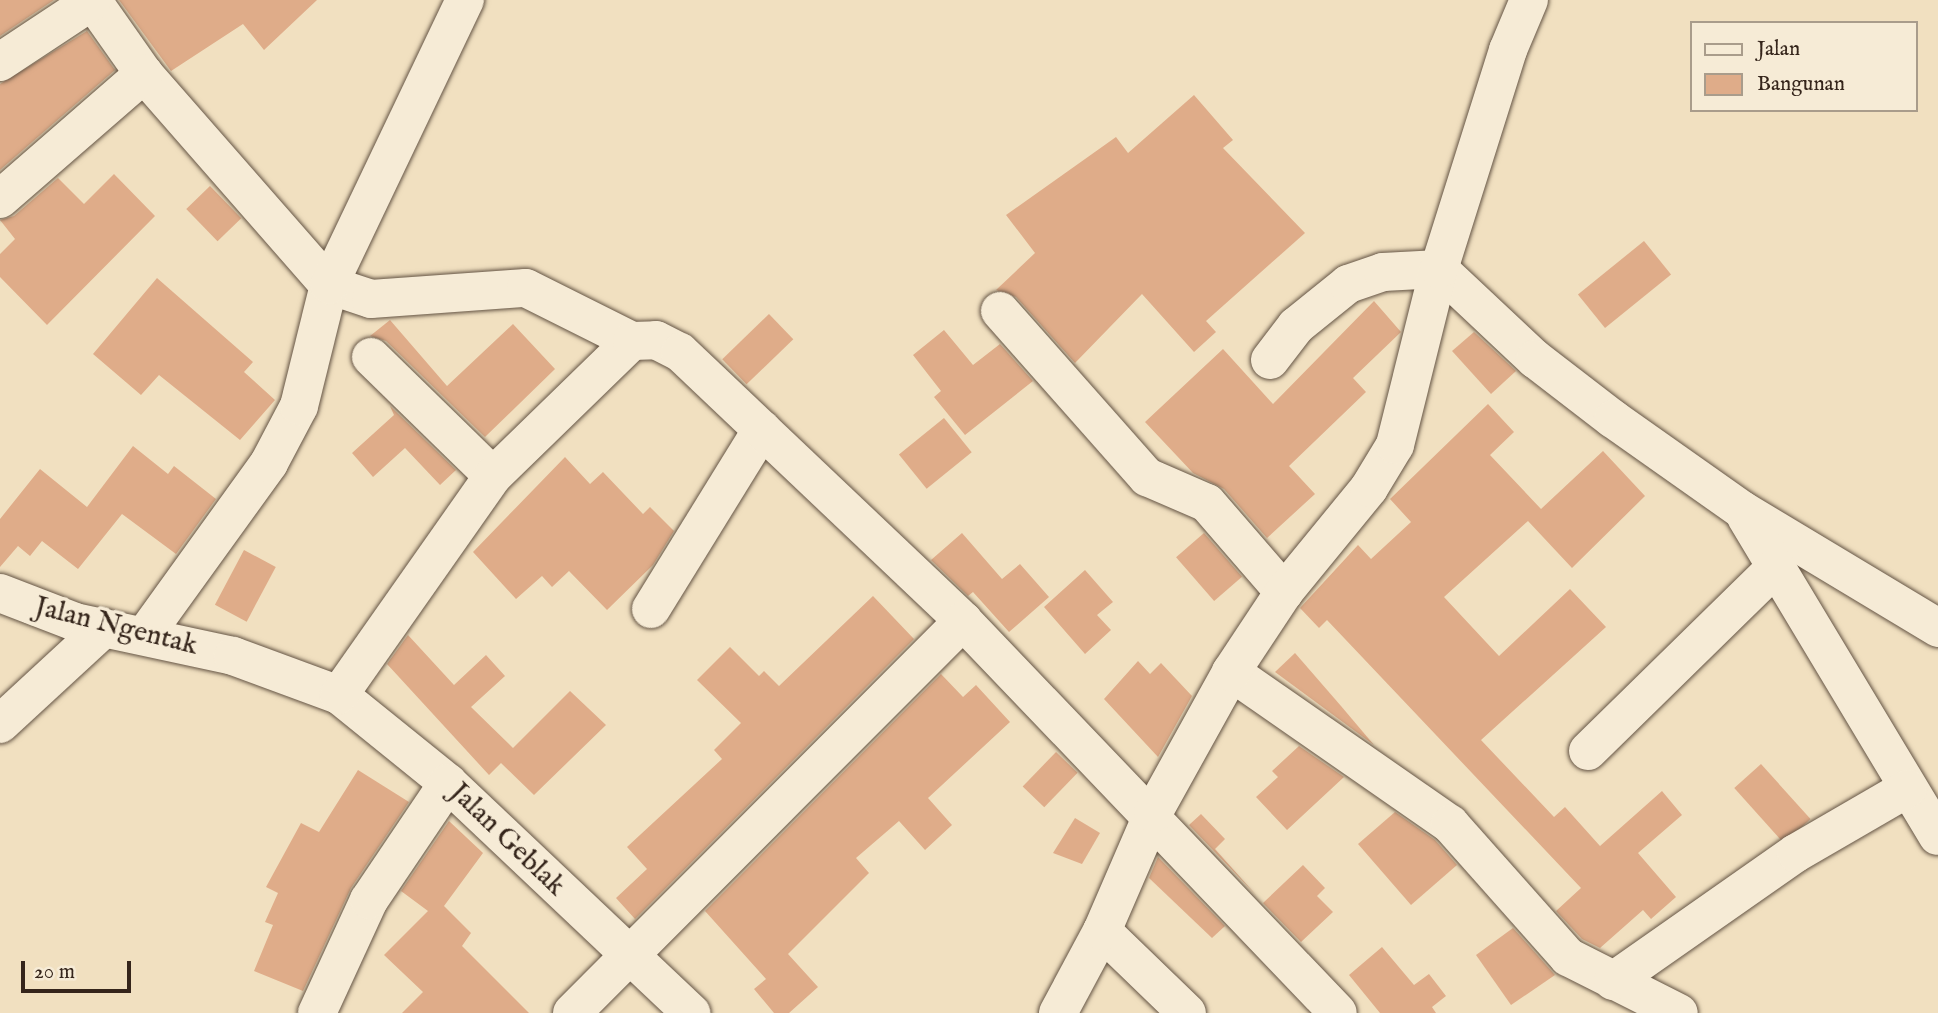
<!DOCTYPE html>
<html>
<head>
<meta charset="utf-8">
<style>
	body { margin:0 }
	#map { position:relative; width:1938px; height:1013px; overflow:hidden; background:#f1e0c0; font-family:"IM FELL English",serif }
	div>[style] { position:absolute }
	.building>* { inset:0; background:#dfac89; transform-origin:0 0 }
	.roads { filter:drop-shadow(0 0 2px #645444) drop-shadow(0 0 2px #645444) }
	.minor>* { height:38px; margin:-19px; padding:0 19px; transform-origin:19px; border-radius:19px; background:#f6ebd6 }
	span { translate:-50% -50%; white-space:nowrap; text-align:center; line-height:1.15; -webkit-text-stroke:7px #f6ebd6; paint-order:stroke }
	.street-label { font-size:28px; color:#35251b }
	.legend { position:absolute; left:1690px; top:21px; width:228px; height:91px; box-sizing:border-box; background:#f6ebd6; border:2px solid #a99c8b; margin:0; padding:9px 12px; list-style:none; font-size:21px; color:#35251b }
	.legend li { display:flex; align-items:center; gap:14px; height:35px }
	.legend b { width:35px; border:2px solid #a99c8b }
	.scale { position:absolute; left:21px; top:961px; width:110px; height:32px; box-sizing:border-box; border:4px solid #35251b; border-top:0; padding-left:9px; font-size:21px; line-height:24px; white-space:nowrap; color:#35251b; -webkit-text-stroke:5px #f6ebd6; paint-order:stroke }
</style>
</head>
<body>
<div id="map">
	<div class="building">
		<div style="clip-path:polygon(0 0,54px 0,0 36px)"></div>
		<div style="clip-path:polygon(119px 0,317px 0,264px 50px,243px 24px,171px 71px)"></div>
		<div style="clip-path:polygon(87px 31px,115px 70px,0 170px,0 84px)"></div>
		<div style="clip-path:polygon(1194px 95px,1233px 140px,1223px 148px,1305px 233px,1206px 321px,1216px 332px,1194px 352px,1142px 294px,1075px 363px,1016px 297px,996px 290px,1035px 253px,1006px 215px,1116px 137px,1128px 153px)"></div>
		<div style="clip-path:polygon(114px 174px,155px 216px,47px 325px,0 277px,0 254px,15px 239px,0 220px,14px 216px,58px 178px,84px 204px)"></div>
		<div style="left:210px;top:186px;width:45px;height:33px;rotate:46deg"></div>
		<div style="left:1644px;top:241px;width:43px;height:85px;rotate:51deg"></div>
		<div style="clip-path:polygon(157px 278px,253px 362px,244px 372px,275px 400px,240px 440px,159px 375px,141px 395px,93px 354px)"></div>
		<div style="clip-path:polygon(1374px 301px,1401px 332px,1353px 378px,1366px 392px,1289px 466px,1315px 494px,1267px 538px,1224px 489px,1193px 473px,1145px 422px,1223px 349px,1273px 404px)"></div>
		<div style="left:769px;top:314px;width:35px;height:65px;rotate:46deg"></div>
		<div style="clip-path:polygon(390px 320px,447px 386px,513px 324px,555px 369px,485px 437px,386px 341px,370px 336px)"></div>
		<div style="clip-path:polygon(944px 330px,973px 365px,1000px 344px,1033px 381px,965px 435px,934px 397px,941px 391px,913px 355px)"></div>
		<div style="clip-path:polygon(1474px 332px,1516px 371px,1491px 394px,1452px 351px)"></div>
		<div style="clip-path:polygon(1488px 404px,1514px 432px,1490px 455px,1541px 509px,1603px 451px,1645px 496px,1572px 568px,1528px 521px,1444px 597px,1499px 656px,1570px 589px,1606px 627px,1481px 740px,1554px 817px,1565px 807px,1600px 846px,1662px 791px,1682px 815px,1638px 853px,1676px 897px,1651px 919px,1643px 910px,1600px 948px,1582px 939px,1556px 911px,1581px 888px,1327px 620px,1319px 628px,1300px 608px,1358px 545px,1371px 559px,1411px 522px,1390px 499px)"></div>
		<div style="clip-path:polygon(390px 406px,456px 470px,440px 485px,405px 448px,373px 477px,352px 453px,394px 415px)"></div>
		<div style="left:944px;top:418px;width:44px;height:58px;rotate:51deg"></div>
		<div style="clip-path:polygon(133px 446px,168px 474px,174px 466px,216px 499px,176px 554px,122px 514px,78px 569px,42px 541px,30px 556px,18px 546px,0 567px,0 519px,40px 469px,87px 507px)"></div>
		<div style="clip-path:polygon(565px 457px,590px 484px,603px 472px,643px 514px,650px 507px,674px 531px,653px 565px,607px 610px,569px 571px,552px 587px,542px 576px,516px 599px,473px 552px)"></div>
		<div style="clip-path:polygon(962px 533px,1002px 579px,1020px 564px,1049px 597px,1009px 632px,973px 592px,968px 596px,931px 560px)"></div>
		<div style="left:1204px;top:533px;width:58px;height:37px;rotate:49deg"></div>
		<div style="left:244px;top:550px;width:36px;height:62px;rotate:28deg"></div>
		<div style="clip-path:polygon(1085px 570px,1113px 602px,1097px 615px,1111px 630px,1085px 654px,1044px 607px)"></div>
		<div style="clip-path:polygon(873px 596px,914px 639px,635px 919px,616px 898px,647px 869px,627px 847px,722px 759px,714px 750px,741px 723px,697px 680px,730px 647px,759px 676px,764px 671px,779px 686px)"></div>
		<div style="clip-path:polygon(408px 635px,454px 685px,486px 655px,505px 676px,471px 707px,513px 748px,570px 691px,606px 725px,534px 795px,501px 763px,489px 775px,387px 664px)"></div>
		<div style="clip-path:polygon(1295px 653px,1341px 706px,1374px 745px,1275px 672px)"></div>
		<div style="clip-path:polygon(1138px 661px,1150px 674px,1161px 663px,1192px 696px,1158px 757px,1104px 699px)"></div>
		<div style="clip-path:polygon(941px 674px,963px 697px,976px 685px,1010px 722px,928px 798px,952px 825px,925px 850px,899px 821px,856px 858px,869px 873px,788px 954px,818px 987px,789px 1013px,774px 1013px,754px 989px,766px 979px,705px 911px)"></div>
		<div style="clip-path:polygon(1299px 746px,1344px 777px,1287px 830px,1256px 797px,1278px 777px,1272px 771px)"></div>
		<div style="left:1056px;top:752px;width:30px;height:48px;rotate:44deg"></div>
		<div style="left:1761px;top:764px;width:74px;height:36px;rotate:48deg"></div>
		<div style="clip-path:polygon(358px 770px,409px 802px,351px 888px,303px 991px,254px 971px,273px 925px,265px 922px,278px 893px,266px 887px,301px 823px,319px 832px)"></div>
		<div style="clip-path:polygon(1395px 812px,1435px 840px,1457px 865px,1411px 905px,1358px 844px)"></div>
		<div style="clip-path:polygon(1201px 814px,1225px 839px,1215px 849px,1257px 896px,1189px 825px)"></div>
		<div style="clip-path:polygon(1075px 818px,1100px 833px,1082px 864px,1053px 853px)"></div>
		<div style="clip-path:polygon(449px 821px,483px 853px,444px 906px,471px 933px,462px 946px,529px 1013px,402px 1013px,423px 992px,384px 955px,428px 911px,401px 891px)"></div>
		<div style="clip-path:polygon(1158px 857px,1225px 926px,1212px 938px,1149px 878px)"></div>
		<div style="clip-path:polygon(1303px 865px,1325px 888px,1317px 896px,1333px 912px,1301px 942px,1263px 903px)"></div>
		<div style="clip-path:polygon(1513px 928px,1555px 975px,1511px 1005px,1476px 955px)"></div>
		<div style="clip-path:polygon(1382px 947px,1414px 985px,1429px 974px,1446px 996px,1432px 1007px,1436px 1013px,1380px 1013px,1349px 975px)"></div>
	</div>
	<div class="roads">
		<div class="minor">
			<div style="left:92px;top:0;width:90px;rotate:54.9deg"></div>
			<div style="left:144px;top:74px;width:281px;rotate:48.8deg"></div>
			<div style="left:329px;top:285px;width:44px;rotate:18.4deg"></div>
			<div style="left:371px;top:299px;width:155px;rotate:-4.1deg"></div>
			<div style="left:526px;top:288px;width:119px;rotate:26.6deg"></div>
			<div style="left:0;top:62px;width:110px;rotate:-33.5deg"></div>
			<div style="left:0;top:199px;width:191px;rotate:-41deg"></div>
			<div style="left:1000px;top:311px;width:222px;rotate:48.5deg"></div>
			<div style="left:1147px;top:477px;width:65px;rotate:23.4deg"></div>
			<div style="left:1207px;top:503px;width:118px;rotate:49.1deg"></div>
			<div style="left:371px;top:357px;width:170px;rotate:44.3deg"></div>
			<div style="left:1270px;top:360px;width:43px;rotate:-52.6deg"></div>
			<div style="left:1296px;top:326px;width:67px;rotate:-38.9deg"></div>
			<div style="left:1348px;top:284px;width:37px;rotate:-19deg"></div>
			<div style="left:1383px;top:272px;width:56px;rotate:-3.1deg"></div>
			<div style="left:1439px;top:269px;width:132px;rotate:43.2deg"></div>
			<div style="left:1535px;top:359px;width:98px;rotate:37.6deg"></div>
			<div style="left:1613px;top:419px;width:158px;rotate:35.2deg"></div>
			<div style="left:1742px;top:510px;width:229px;rotate:31deg"></div>
			<div style="left:1746px;top:517px;width:372px;rotate:59deg"></div>
			<div style="left:0;top:593px;width:80px;rotate:21.1deg"></div>
			<div style="left:75px;top:622px;width:162px;rotate:12.1deg"></div>
			<div style="left:233px;top:656px;width:113px;rotate:20.2deg"></div>
			<div style="left:339px;top:695px;width:140px;rotate:38.9deg"></div>
			<div style="left:448px;top:783px;width:335px;rotate:43.4deg"></div>
			<div style="left:651px;top:609px;width:211px;rotate:-58.3deg"></div>
			<div style="left:145px;top:635px;width:212px;rotate:-54.2deg"></div>
			<div style="left:269px;top:463px;width:64px;rotate:-62.2deg"></div>
			<div style="left:299px;top:406px;width:125px;rotate:-76.1deg"></div>
			<div style="left:329px;top:285px;width:316px;rotate:-64.5deg"></div>
			<div style="left:1231px;top:672px;width:267px;rotate:34.8deg"></div>
			<div style="left:1450px;top:824px;width:178px;rotate:48.4deg"></div>
			<div style="left:1568px;top:957px;width:124px;rotate:26.8deg"></div>
			<div style="left:339px;top:695px;width:268px;rotate:-54.9deg"></div>
			<div style="left:493px;top:476px;width:194px;rotate:-44.2deg"></div>
			<div style="left:632px;top:341px;width:24px;rotate:-2deg"></div>
			<div style="left:656px;top:340px;width:27px;rotate:27deg"></div>
			<div style="left:680px;top:352px;width:390px;rotate:43.5deg"></div>
			<div style="left:963px;top:621px;width:542px;rotate:46.27deg"></div>
			<div style="left:0;top:724px;width:142px;rotate:-42.7deg"></div>
			<div style="left:1588px;top:751px;width:263px;rotate:-44.4deg"></div>
			<div style="left:1102px;top:931px;width:118px;rotate:44deg"></div>
			<div style="left:1613px;top:981px;width:223px;rotate:-35deg"></div>
			<div style="left:1796px;top:853px;width:129px;rotate:-30.1deg"></div>
			<div style="left:317px;top:1013px;width:124px;rotate:-65.3deg"></div>
			<div style="left:369px;top:900px;width:141px;rotate:-56deg"></div>
			<div style="left:572px;top:1013px;width:554px;rotate:-45.07deg"></div>
			<div style="left:1058px;top:1013px;width:93px;rotate:-61.8deg"></div>
			<div style="left:1102px;top:931px;width:129px;rotate:-66.6deg"></div>
			<div style="left:1153px;top:813px;width:161px;rotate:-61deg"></div>
			<div style="left:1231px;top:672px;width:96px;rotate:-56.5deg"></div>
			<div style="left:1284px;top:592px;width:134px;rotate:-50.7deg"></div>
			<div style="left:1369px;top:488px;width:50px;rotate:-58.8deg"></div>
			<div style="left:1395px;top:445px;width:181px;rotate:-76deg"></div>
			<div style="left:1439px;top:269px;width:230px;rotate:-72.5deg"></div>
			<div style="left:1508px;top:50px;width:54px;rotate:-67.2deg"></div>
		</div>
	</div>
	<div class="street-label">
		<span style="left:116px;top:627px;rotate:14deg">Jalan Ngentak</span>
		<span style="left:507px;top:840px;rotate:44deg">Jalan Geblak</span>
	</div>
	<ul class="legend">
	<li><b style="height:9px;background:#f6ebd6"></b>Jalan</li>
	<li><b style="height:19px;background:#dfac89"></b>Bangunan</li>
	</ul>
	<div class="scale">20 m</div>
</div>
</body>
</html>
